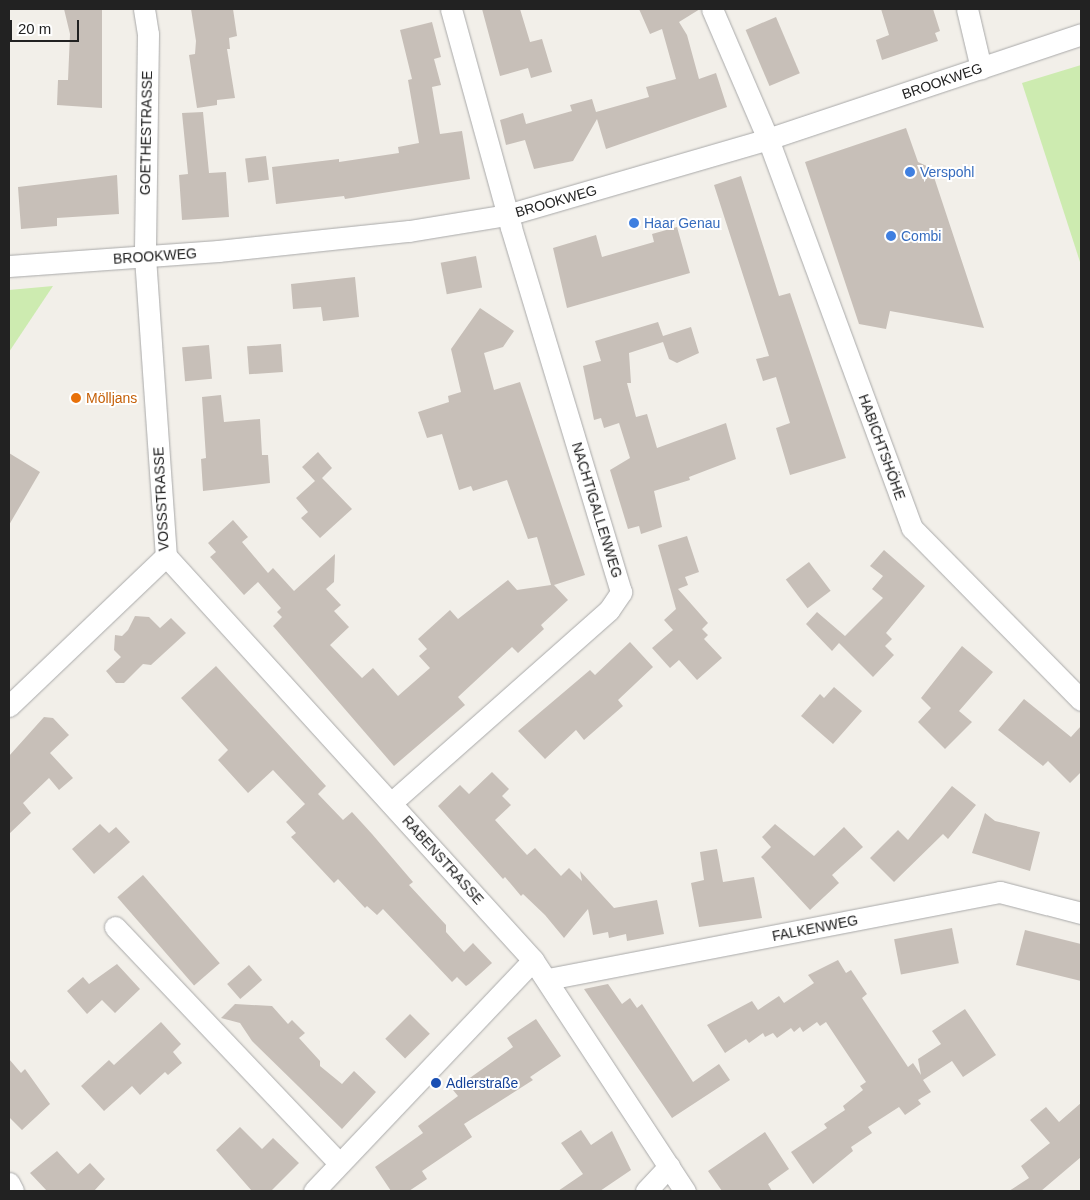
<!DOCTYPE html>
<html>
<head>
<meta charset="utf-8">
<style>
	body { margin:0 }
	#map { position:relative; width:1090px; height:1200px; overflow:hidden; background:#f2efe9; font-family:Arial,sans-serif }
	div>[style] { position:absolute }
	.grass>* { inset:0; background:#cdebb0 }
	.building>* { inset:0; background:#c7bfb8; transform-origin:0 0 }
	.roads { filter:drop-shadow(0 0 1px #a9a9a9) drop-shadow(0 0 1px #a9a9a9) }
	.street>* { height:21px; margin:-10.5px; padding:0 10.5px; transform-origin:10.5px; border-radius:10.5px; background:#fff }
	.dots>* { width:14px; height:14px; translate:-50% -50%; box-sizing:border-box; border:2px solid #fff; border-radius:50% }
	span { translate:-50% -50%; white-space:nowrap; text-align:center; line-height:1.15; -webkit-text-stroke:4px #fff; paint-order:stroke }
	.street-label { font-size:14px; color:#222 }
	.shop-label { font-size:14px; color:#366cbe }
	.left { translate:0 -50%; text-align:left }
	.food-label { font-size:14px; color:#c56008 }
	.transit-label { font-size:14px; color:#164399 }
	.frame { position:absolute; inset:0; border:10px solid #222; pointer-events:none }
	.scale { position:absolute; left:10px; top:20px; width:69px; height:22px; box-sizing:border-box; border:2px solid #222; border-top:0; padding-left:6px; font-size:15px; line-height:18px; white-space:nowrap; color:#222; -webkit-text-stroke:4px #fff; paint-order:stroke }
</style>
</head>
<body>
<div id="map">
	<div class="grass">
		<div style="clip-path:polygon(1081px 65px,1081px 265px,1022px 83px)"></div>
		<div style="clip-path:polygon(53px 286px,9px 352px,9px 290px)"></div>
	</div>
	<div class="building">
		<div style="clip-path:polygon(64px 9px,102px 9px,102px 108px,57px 105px,58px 80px,68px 80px,70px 34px)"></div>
		<div style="clip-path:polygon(191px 9px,233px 9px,237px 36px,229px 38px,230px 49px,227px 49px,235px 98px,217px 100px,217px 105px,197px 108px,189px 55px,195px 54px,196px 41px)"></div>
		<div style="clip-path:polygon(482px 9px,520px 9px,530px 42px,542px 39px,552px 72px,531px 78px,528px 68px,500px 76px)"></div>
		<div style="clip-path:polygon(639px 9px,700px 9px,679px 22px,687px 35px,699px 79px,716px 73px,727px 107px,606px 149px,597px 119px,573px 161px,534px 169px,525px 140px,506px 145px,500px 120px,523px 113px,526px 124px,572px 111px,570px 105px,592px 99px,596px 112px,649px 97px,646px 87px,676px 79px,662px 29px,650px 34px)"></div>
		<div style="clip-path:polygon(881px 9px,933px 9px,940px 31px,935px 33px,938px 41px,882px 60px,876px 40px,889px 35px)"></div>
		<div style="left:776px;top:17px;width:61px;height:33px;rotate:67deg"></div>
		<div style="clip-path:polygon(432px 22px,441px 57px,434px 59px,441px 85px,432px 87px,440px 134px,462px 131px,470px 179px,345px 199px,344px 196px,276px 204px,272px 167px,339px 159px,339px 162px,399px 153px,398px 147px,419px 143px,408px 80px,412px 79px,400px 30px)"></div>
		<div style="clip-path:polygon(203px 112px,209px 173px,226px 172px,229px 217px,182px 220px,179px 175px,188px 174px,182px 113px)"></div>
		<div style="clip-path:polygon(906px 128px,918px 162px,931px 168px,984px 328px,890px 311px,886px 329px,859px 324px,805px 162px)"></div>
		<div style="left:266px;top:156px;width:24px;height:21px;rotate:83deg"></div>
		<div style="clip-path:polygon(117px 175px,119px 214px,57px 218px,57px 226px,21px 229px,18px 187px)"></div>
		<div style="clip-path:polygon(741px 176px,779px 296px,790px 293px,846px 458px,790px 475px,776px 428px,790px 423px,776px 377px,763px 381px,756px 359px,769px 356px,714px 185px)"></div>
		<div style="clip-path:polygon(677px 227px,690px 273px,567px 308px,553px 248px,596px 235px,602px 257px,654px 242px,652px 234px)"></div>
		<div style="left:476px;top:256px;width:32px;height:36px;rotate:79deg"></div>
		<div style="clip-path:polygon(355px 277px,359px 317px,323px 321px,321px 307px,293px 309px,291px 284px)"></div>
		<div style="clip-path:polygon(480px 308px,514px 331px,503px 347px,484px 353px,494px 390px,520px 382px,585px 575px,554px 585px,568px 600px,541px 625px,544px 629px,518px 653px,512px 647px,458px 697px,465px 705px,394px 766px,273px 626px,282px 617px,277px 612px,281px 608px,258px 582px,244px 595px,210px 557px,216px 552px,208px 543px,233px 520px,248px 537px,242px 542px,268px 573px,273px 568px,294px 591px,335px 554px,334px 582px,326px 589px,341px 605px,334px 611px,349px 627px,330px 645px,362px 678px,373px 668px,398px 696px,430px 668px,419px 656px,427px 649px,418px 639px,450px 610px,458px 619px,508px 580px,517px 590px,551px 585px,537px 537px,528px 539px,507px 480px,473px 491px,471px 486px,459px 490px,442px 434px,427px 438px,418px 412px,449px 402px,448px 396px,461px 392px,451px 349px)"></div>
		<div style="clip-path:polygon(658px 322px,663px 336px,691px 327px,699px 353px,677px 363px,669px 359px,663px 342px,629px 353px,631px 383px,627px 383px,636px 417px,647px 414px,657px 448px,726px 423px,736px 459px,689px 477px,690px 480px,654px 491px,662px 527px,641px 534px,639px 526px,628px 529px,610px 470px,630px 458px,619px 423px,604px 428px,601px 418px,594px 420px,583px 366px,601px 361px,595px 341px)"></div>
		<div style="left:281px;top:344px;width:28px;height:34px;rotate:86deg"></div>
		<div style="left:209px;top:345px;width:34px;height:27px;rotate:85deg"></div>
		<div style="clip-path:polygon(221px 395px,224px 422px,260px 419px,262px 455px,268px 455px,270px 483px,203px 491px,201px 459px,206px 458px,202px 397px)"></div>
		<div style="clip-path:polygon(318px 452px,332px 468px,322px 478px,352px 509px,320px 538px,301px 518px,308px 512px,296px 498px,315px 481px,302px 467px)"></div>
		<div style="clip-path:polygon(9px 453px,40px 472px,9px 525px)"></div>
		<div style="clip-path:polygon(687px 536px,699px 572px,685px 577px,688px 585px,678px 589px,708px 623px,702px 629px,708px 635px,704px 639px,722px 658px,697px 680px,679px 660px,670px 668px,652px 648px,673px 630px,664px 620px,676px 609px,658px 545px)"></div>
		<div style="clip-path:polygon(884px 550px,925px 586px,886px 633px,892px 639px,885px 646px,894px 655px,873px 677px,839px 643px,832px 651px,806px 624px,817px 612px,845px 636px,883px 598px,872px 589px,883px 576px,870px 566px)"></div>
		<div style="left:809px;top:562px;width:36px;height:29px;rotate:53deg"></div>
		<div style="clip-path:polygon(135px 616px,149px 617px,160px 628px,171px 618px,186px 633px,151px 665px,143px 664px,124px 683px,116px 683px,106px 671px,121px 657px,114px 650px,115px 635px,122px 636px,128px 630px)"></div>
		<div style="clip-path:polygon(630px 642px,653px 667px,618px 700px,623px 706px,584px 740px,576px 730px,545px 759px,518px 731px,590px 670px,595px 675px)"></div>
		<div style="clip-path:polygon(962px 646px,993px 672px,959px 711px,972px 722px,945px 749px,918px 722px,931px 708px,921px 698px)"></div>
		<div style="clip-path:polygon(216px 666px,326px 786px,318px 794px,343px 820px,352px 812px,372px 834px,413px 882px,409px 885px,446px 925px,446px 932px,464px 952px,473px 943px,492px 963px,469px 984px,466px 986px,457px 977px,452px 982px,383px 909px,377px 915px,367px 906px,365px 908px,338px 879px,334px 883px,291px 837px,296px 833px,286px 822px,305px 804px,273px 770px,248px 793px,218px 760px,228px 750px,181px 698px)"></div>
		<div style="clip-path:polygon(834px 687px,862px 711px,833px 744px,801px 716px,820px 694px,824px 698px)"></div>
		<div style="clip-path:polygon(1024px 699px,1071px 737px,1081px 726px,1081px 772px,1070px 783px,1048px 761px,1043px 766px,998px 730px)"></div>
		<div style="clip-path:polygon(44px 717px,53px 718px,69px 735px,50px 753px,73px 778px,59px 790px,49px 778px,23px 803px,31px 813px,9px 834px,9px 756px)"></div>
		<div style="clip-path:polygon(492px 772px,509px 789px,502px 796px,511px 805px,495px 820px,527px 855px,535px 848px,561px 876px,569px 868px,582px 881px,580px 871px,614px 908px,657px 900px,664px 934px,627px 941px,626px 934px,609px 938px,608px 932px,593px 935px,588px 909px,564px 938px,545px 915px,523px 894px,521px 896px,505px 877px,503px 879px,438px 806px,460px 785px,469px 794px)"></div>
		<div style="clip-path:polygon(952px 786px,976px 805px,948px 839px,943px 834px,894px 882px,870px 858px,898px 830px,908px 840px)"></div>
		<div style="clip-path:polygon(985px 813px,995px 821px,1040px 832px,1030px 871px,972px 853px)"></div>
		<div style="clip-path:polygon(100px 824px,109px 833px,116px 827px,130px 842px,94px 874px,72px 849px)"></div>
		<div style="clip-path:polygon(775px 824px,814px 856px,844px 827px,863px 847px,832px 875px,839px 883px,810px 910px,761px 857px,771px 847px,762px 837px)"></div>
		<div style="clip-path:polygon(717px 849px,723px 882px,754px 877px,762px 918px,699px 927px,691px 883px,704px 880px,700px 852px)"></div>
		<div style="left:143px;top:875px;width:117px;height:34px;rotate:49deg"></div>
		<div style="left:952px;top:928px;width:36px;height:59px;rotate:79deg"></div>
		<div style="clip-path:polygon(1025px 930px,1081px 944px,1081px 981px,1016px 965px)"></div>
		<div style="clip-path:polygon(838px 960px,846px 973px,851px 970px,867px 994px,862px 998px,908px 1067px,913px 1063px,921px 1075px,918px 1059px,941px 1044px,932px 1031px,965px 1009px,996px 1055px,963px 1077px,952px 1061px,923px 1080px,931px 1092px,918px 1100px,921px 1104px,905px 1115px,899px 1107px,868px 1127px,872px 1133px,851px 1147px,853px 1151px,813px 1184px,791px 1152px,827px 1128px,824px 1124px,845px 1110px,843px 1106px,863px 1090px,860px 1086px,866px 1082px,826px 1022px,820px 1026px,817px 1022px,803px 1032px,800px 1027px,794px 1032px,791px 1028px,777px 1038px,773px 1033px,765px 1037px,763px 1033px,749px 1043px,746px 1039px,725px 1053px,707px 1025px,752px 1001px,758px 1010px,779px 996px,784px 1003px,814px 983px,808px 975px)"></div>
		<div style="clip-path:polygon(117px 964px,140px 989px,115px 1013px,102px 1000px,87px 1014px,67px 991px,83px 977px,89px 984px)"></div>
		<div style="left:249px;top:965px;width:20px;height:29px;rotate:49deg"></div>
		<div style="clip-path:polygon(608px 984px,622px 1004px,630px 998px,637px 1008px,642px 1004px,693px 1082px,719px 1064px,730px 1080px,672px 1118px,584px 989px)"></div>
		<div style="clip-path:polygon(235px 1004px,272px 1006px,288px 1024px,292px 1020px,305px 1033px,299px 1038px,320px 1061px,320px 1066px,342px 1084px,354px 1071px,376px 1092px,342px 1129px,252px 1041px,240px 1023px,221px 1018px)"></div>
		<div style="left:410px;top:1014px;width:28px;height:35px;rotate:45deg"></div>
		<div style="clip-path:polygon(536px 1019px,561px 1056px,530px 1077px,533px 1080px,464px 1124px,472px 1137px,422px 1171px,427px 1179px,409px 1191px,391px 1191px,375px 1167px,423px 1133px,418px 1126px,458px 1096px,453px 1090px,513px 1047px,507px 1038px)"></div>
		<div style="clip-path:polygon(161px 1022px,181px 1044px,173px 1052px,182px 1063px,168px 1075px,165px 1072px,140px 1095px,132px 1086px,104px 1111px,81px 1086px,109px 1060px,114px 1065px)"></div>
		<div style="clip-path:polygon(9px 1059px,21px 1073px,25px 1069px,50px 1104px,22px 1130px,9px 1117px)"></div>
		<div style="clip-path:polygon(1081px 1103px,1081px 1157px,1041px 1191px,1009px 1191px,1029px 1178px,1021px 1166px,1050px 1143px,1030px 1120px,1046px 1107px,1059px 1122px)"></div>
		<div style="clip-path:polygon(240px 1127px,262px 1149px,273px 1138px,299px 1163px,271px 1191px,252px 1191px,216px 1150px)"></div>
		<div style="clip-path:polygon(581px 1130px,591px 1145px,612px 1131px,631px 1170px,600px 1191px,558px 1191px,583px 1174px,561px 1143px)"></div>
		<div style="clip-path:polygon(765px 1132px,789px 1169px,768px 1184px,772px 1191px,722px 1191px,708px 1171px)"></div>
		<div style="clip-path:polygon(57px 1151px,78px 1174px,90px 1163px,105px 1179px,94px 1191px,47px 1191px,30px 1173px)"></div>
	</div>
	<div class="roads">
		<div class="street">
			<div style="left:144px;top:9px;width:25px;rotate:81deg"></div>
			<div style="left:148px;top:34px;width:223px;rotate:90.8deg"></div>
			<div style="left:145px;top:257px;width:300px;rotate:86deg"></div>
			<div style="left:712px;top:9px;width:142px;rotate:66.7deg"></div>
			<div style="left:768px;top:139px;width:415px;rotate:69.7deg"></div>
			<div style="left:912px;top:528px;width:241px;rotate:45.5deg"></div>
			<div style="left:967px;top:9px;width:61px;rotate:76.7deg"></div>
			<div style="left:9px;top:266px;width:210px;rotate:-4.1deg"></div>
			<div style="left:218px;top:251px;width:192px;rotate:-6deg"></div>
			<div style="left:409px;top:231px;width:99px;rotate:-9.3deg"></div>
			<div style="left:507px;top:215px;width:272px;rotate:-16.2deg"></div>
			<div style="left:768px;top:139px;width:330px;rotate:-18.5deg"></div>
			<div style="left:166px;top:556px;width:546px;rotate:47.75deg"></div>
			<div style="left:533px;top:960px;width:277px;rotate:56.7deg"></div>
			<div style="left:9px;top:706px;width:217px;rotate:-43.7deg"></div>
			<div style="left:391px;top:803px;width:291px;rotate:-41.5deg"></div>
			<div style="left:609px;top:610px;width:22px;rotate:-56deg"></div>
			<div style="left:621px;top:592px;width:381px;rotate:-106.8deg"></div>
			<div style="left:511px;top:227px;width:226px;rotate:-105.4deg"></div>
			<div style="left:115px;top:927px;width:325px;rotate:46.5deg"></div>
			<div style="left:548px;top:979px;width:460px;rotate:-10.9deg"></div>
			<div style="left:1000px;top:892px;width:84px;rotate:14.5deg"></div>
			<div style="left:9px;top:1183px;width:9px;rotate:63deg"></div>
			<div style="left:314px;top:1191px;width:318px;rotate:-46.5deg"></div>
			<div style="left:646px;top:1191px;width:34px;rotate:-47deg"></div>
		</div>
	</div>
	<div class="dots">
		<div style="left:910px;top:172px;background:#3f7fe0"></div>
		<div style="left:634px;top:223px;background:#3f7fe0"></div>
		<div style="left:891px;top:236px;background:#3f7fe0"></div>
		<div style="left:76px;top:398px;background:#e8710a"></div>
		<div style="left:436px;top:1083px;background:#1a4fb4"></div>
	</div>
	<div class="street-label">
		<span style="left:942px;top:81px;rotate:-19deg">BROOKWEG</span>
		<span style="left:146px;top:133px;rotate:-89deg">GOETHESTRASSE</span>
		<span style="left:556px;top:201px;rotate:-16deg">BROOKWEG</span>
		<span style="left:155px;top:256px;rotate:-4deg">BROOKWEG</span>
		<span style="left:882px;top:447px;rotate:70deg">HABICHTSHÖHE</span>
		<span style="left:161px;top:499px;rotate:-93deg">VOSSSTRASSE</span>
		<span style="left:597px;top:510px;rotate:73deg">NACHTIGALLENWEG</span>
		<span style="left:443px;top:860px;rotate:48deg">RABENSTRASSE</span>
		<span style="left:815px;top:928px;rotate:-11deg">FALKENWEG</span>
	</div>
	<div class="shop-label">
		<span class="left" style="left:920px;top:172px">Verspohl</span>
		<span class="left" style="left:644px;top:223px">Haar Genau</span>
		<span class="left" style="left:901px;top:236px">Combi</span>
	</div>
	<div class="food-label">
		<span class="left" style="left:86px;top:398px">Mölljans</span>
	</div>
	<div class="transit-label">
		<span class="left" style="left:446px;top:1083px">Adlerstraße</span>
	</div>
	<div class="frame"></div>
	<div class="scale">20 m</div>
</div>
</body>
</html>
